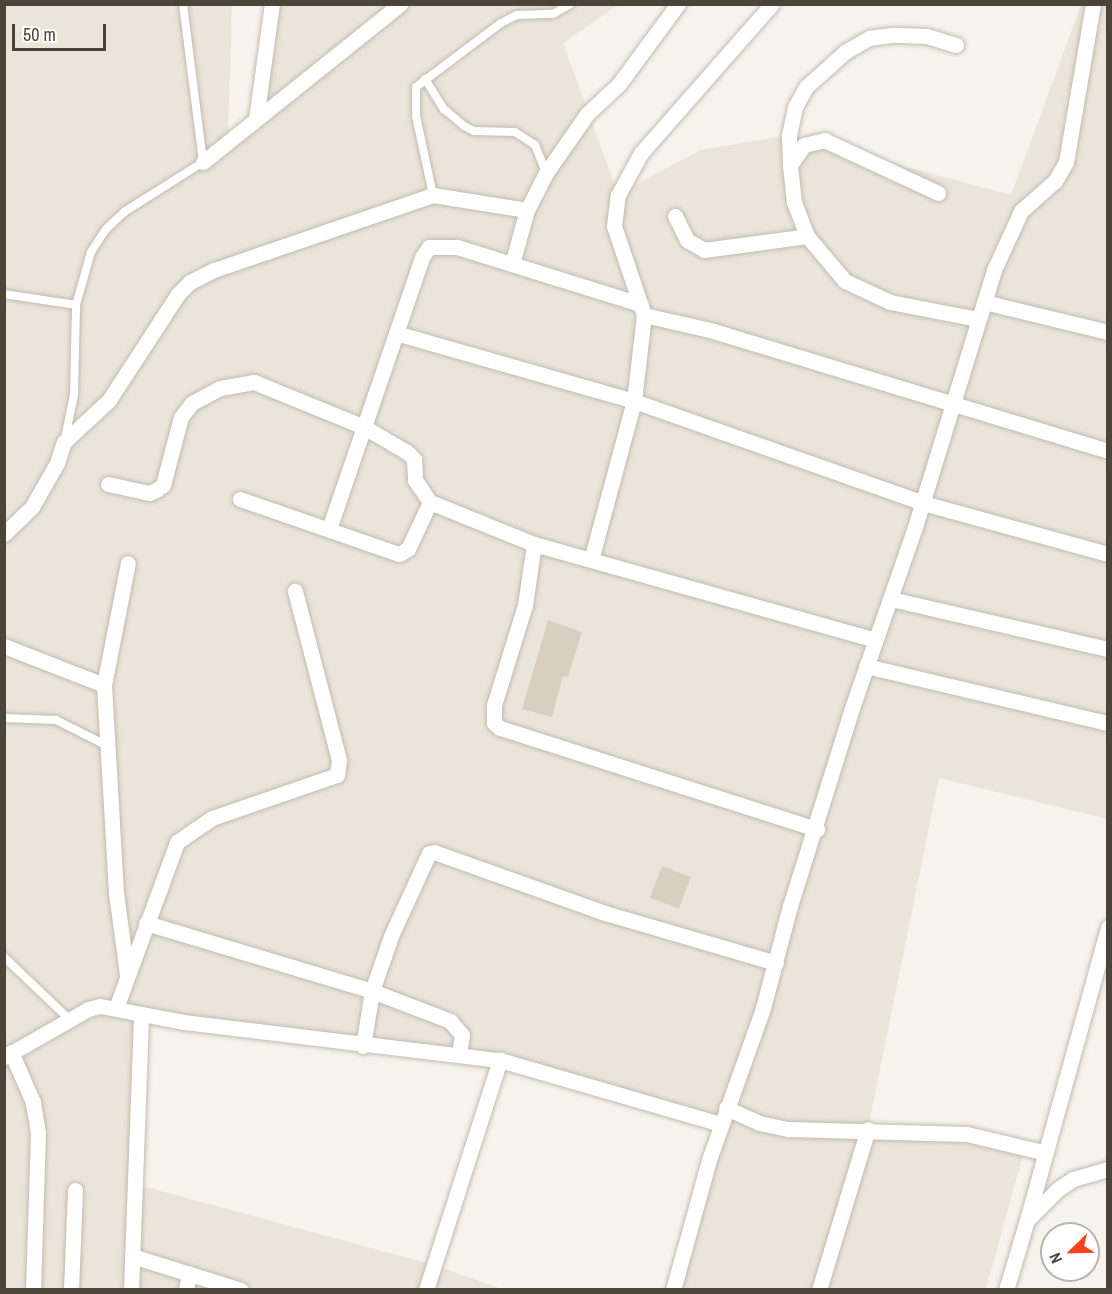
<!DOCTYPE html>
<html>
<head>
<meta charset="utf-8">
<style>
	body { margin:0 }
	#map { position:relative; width:1112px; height:1294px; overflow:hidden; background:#f6f3ec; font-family:"Archivo Narrow",sans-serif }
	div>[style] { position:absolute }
	.residential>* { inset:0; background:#eae5da }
	.building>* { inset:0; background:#d8cfc1; transform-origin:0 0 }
	.roads { filter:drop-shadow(0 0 2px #c2bbae) drop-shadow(0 0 2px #c2bbae) }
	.service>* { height:8px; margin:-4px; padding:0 4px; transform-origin:4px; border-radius:4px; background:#fff }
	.minor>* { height:15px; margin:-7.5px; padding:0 7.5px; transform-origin:7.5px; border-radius:7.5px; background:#fff }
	span { translate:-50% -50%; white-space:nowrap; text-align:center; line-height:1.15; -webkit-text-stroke:4.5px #fff; paint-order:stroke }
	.frame { position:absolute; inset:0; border:6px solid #4b4439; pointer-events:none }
	.north { position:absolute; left:1040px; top:1222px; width:60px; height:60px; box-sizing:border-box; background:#fff; border:2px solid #b7b4b0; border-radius:50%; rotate:247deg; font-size:16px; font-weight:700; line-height:24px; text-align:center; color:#4b4439 }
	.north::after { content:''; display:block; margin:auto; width:21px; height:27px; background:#fc3f1d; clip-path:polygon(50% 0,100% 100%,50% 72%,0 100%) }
	.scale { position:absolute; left:12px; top:24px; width:94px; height:27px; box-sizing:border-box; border:3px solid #4b4439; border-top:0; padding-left:8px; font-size:18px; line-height:21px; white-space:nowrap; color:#4b4439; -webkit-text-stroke:4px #fff; paint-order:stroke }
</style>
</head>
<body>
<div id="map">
	<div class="residential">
		<div style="clip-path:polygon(5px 5px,232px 5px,228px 141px,256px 119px,272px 5px,618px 5px,563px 43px,618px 194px,700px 150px,789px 135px,1011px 195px,1081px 5px,1107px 5px,1107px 819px,939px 778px,868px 1128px,1025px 1148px,986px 1289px,673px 1289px,720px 1125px,500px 1060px,141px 1014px,135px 1184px,434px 1265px,502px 1289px,5px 1290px)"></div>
	</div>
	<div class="building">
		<div style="clip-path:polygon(548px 620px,582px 632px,568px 677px,563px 676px,552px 717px,522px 709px)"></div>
		<div style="left:662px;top:866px;width:31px;height:34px;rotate:21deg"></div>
	</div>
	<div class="roads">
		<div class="service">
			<div style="left:425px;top:79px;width:36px;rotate:58deg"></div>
			<div style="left:444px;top:109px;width:26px;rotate:40deg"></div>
			<div style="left:464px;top:126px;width:11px;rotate:27deg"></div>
			<div style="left:474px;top:131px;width:41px;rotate:1.4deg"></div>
			<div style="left:515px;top:132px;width:24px;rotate:33deg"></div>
			<div style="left:535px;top:145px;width:29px;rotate:68deg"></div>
			<div style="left:433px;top:195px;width:81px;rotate:-102.1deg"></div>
			<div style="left:416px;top:116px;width:29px;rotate:-90deg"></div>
			<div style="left:416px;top:87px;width:106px;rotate:-37deg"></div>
			<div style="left:501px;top:23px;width:18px;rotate:-27deg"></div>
			<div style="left:517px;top:15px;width:36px;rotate:-2deg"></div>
			<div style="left:553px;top:14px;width:20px;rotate:-30deg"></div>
			<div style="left:4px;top:294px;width:73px;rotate:8.7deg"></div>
			<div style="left:65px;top:438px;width:44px;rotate:-78.2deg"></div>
			<div style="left:74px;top:395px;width:90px;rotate:-88.7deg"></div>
			<div style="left:76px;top:305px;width:55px;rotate:-74.2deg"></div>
			<div style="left:91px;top:252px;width:27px;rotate:-57deg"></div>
			<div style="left:106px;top:229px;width:25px;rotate:-43deg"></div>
			<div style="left:124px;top:212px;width:93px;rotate:-32.3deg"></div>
			<div style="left:203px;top:162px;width:159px;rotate:-97.2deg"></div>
			<div style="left:4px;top:718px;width:52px;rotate:2.2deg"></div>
			<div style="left:56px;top:720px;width:56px;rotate:26.6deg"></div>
			<div style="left:4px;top:957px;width:90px;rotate:43.6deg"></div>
		</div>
		<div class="minor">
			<div style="left:956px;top:45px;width:30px;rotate:-163deg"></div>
			<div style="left:927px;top:36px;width:35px;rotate:-178deg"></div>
			<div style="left:892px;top:35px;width:23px;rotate:173deg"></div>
			<div style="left:869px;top:38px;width:28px;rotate:150deg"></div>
			<div style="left:845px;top:52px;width:52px;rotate:138.1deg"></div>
			<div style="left:806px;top:87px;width:23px;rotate:119deg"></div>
			<div style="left:795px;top:107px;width:29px;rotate:102deg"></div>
			<div style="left:789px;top:135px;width:30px;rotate:88deg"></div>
			<div style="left:790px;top:165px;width:37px;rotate:84deg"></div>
			<div style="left:794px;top:202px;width:36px;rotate:69deg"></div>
			<div style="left:807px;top:236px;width:59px;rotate:49.8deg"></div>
			<div style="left:845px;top:281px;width:50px;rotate:25deg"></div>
			<div style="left:890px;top:302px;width:90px;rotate:10.9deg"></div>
			<div style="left:256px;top:119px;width:116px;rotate:-82.1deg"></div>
			<div style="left:203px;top:162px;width:253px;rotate:-38.7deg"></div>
			<div style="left:790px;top:165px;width:24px;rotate:-55deg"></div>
			<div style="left:804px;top:145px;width:21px;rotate:-14deg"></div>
			<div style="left:824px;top:140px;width:126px;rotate:24.9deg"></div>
			<div style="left:675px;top:216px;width:27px;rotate:63deg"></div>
			<div style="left:687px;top:240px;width:20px;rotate:30deg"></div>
			<div style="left:704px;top:250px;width:104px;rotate:-7.7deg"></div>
			<div style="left:512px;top:264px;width:56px;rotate:-74.5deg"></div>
			<div style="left:527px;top:210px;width:42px;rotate:-62.8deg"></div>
			<div style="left:546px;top:173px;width:72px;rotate:-55.2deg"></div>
			<div style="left:587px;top:114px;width:44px;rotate:-43.2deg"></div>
			<div style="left:619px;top:84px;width:99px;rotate:-53.6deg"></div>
			<div style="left:984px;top:302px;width:128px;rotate:13.6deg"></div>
			<div style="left:644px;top:315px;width:68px;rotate:12.8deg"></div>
			<div style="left:710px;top:330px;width:416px;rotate:16.9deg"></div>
			<div style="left:399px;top:334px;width:244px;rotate:15.9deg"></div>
			<div style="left:634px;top:401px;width:306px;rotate:19.4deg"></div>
			<div style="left:923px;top:503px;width:192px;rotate:15.4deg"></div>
			<div style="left:108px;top:484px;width:42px;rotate:12.4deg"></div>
			<div style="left:149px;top:493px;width:8px;rotate:-23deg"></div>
			<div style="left:156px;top:490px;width:9px;rotate:-36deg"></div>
			<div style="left:163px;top:485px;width:70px;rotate:-75.2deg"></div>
			<div style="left:181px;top:417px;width:18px;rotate:-52deg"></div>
			<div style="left:192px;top:403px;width:32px;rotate:-28deg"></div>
			<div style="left:220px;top:388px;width:35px;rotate:-10deg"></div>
			<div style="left:254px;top:382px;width:119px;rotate:22.2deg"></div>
			<div style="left:364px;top:427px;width:50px;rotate:30.2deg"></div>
			<div style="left:407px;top:452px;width:10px;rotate:45deg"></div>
			<div style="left:414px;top:459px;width:21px;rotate:87deg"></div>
			<div style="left:415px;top:480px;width:27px;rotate:56deg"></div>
			<div style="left:430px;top:502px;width:112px;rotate:22deg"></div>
			<div style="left:534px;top:544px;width:354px;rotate:15.7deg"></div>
			<div style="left:240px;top:499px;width:168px;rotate:19.1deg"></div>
			<div style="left:399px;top:554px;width:10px;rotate:-29deg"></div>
			<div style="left:408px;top:549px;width:52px;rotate:-64.9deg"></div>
			<div style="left:329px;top:529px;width:287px;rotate:-71.1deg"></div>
			<div style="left:422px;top:257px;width:12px;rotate:-55deg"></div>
			<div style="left:429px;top:247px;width:28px"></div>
			<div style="left:457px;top:247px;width:192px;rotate:17.3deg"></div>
			<div style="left:4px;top:534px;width:39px;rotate:-44deg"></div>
			<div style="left:32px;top:507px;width:51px;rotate:-60.4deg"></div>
			<div style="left:57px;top:463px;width:22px;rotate:-72deg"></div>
			<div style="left:64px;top:442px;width:62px;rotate:-43deg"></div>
			<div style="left:109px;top:400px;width:126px;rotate:-56.9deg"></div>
			<div style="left:178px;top:294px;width:17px;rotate:-45deg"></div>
			<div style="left:190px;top:282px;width:27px;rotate:-27deg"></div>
			<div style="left:214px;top:270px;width:231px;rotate:-18.9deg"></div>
			<div style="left:433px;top:195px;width:95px;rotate:9.1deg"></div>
			<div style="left:534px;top:544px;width:62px;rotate:98.4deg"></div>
			<div style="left:525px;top:605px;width:105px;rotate:107.2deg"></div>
			<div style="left:494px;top:705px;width:18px;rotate:90deg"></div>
			<div style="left:494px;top:723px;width:8px;rotate:40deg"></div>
			<div style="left:500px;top:728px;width:333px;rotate:17.7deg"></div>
			<div style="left:591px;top:560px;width:165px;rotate:-74.9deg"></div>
			<div style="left:634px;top:401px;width:87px;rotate:-83.4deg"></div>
			<div style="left:644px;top:315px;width:94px;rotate:-108.6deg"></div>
			<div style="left:614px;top:226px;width:31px;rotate:-83deg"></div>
			<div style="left:618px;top:195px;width:48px;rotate:-61.3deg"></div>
			<div style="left:641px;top:153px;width:198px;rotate:-48.7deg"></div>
			<div style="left:891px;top:599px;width:223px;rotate:13deg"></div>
			<div style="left:4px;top:646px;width:107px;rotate:21.3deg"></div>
			<div style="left:866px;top:666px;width:249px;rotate:13.3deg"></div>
			<div style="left:146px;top:923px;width:236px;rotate:16.7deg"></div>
			<div style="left:372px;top:991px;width:84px;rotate:21deg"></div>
			<div style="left:450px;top:1021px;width:18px;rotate:49deg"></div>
			<div style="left:462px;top:1035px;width:20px;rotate:99deg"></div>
			<div style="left:127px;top:975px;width:83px;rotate:-97.6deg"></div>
			<div style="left:116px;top:893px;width:208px;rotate:-93.3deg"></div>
			<div style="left:104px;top:685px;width:124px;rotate:-78.9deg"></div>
			<div style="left:116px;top:1008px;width:177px;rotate:-69.8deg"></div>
			<div style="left:177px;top:842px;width:42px;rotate:-34.4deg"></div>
			<div style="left:212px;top:818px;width:132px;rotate:-19deg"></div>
			<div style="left:337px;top:775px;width:15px;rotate:-82deg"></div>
			<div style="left:339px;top:760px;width:175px;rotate:-104.6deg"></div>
			<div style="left:363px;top:1046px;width:56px;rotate:-80.7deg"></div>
			<div style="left:372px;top:991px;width:58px;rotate:-70.9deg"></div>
			<div style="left:391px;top:936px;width:91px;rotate:-65.4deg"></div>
			<div style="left:429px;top:853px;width:5px;rotate:-11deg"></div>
			<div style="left:434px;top:852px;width:182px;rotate:19.6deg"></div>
			<div style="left:605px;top:913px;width:178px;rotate:16.3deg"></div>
			<div style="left:11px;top:1052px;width:55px;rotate:66.3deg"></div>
			<div style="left:33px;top:1102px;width:30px;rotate:81deg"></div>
			<div style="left:38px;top:1132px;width:158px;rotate:91.8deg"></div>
			<div style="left:4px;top:1057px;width:97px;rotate:-29.7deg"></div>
			<div style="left:88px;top:1009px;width:12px;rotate:-14deg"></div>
			<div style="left:100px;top:1006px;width:86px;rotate:10.8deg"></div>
			<div style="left:184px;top:1022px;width:318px;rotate:6.9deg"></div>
			<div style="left:500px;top:1060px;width:230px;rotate:16.2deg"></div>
			<div style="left:726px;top:1108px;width:36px;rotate:24deg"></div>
			<div style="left:759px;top:1123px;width:30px;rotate:12deg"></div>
			<div style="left:788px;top:1129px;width:179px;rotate:1.6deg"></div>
			<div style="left:967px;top:1134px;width:81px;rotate:13.5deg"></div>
			<div style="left:1027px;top:1220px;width:304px;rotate:-74.5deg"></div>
			<div style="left:132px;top:1256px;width:114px;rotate:17.3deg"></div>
			<div style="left:71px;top:1290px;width:100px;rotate:-87.7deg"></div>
			<div style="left:131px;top:1290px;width:276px;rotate:-87.9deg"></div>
			<div style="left:186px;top:1290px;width:17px;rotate:-80deg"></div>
			<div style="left:426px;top:1290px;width:242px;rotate:-72.2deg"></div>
			<div style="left:673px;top:1290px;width:138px;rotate:-74.5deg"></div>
			<div style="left:710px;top:1157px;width:158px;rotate:-70.4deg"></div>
			<div style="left:763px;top:1008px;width:106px;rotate:-75.2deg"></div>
			<div style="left:790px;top:906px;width:207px;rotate:-72.6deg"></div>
			<div style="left:852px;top:708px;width:192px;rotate:-70.8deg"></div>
			<div style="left:915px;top:527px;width:269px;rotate:-72.9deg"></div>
			<div style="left:994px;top:270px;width:65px;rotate:-65.4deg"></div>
			<div style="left:1021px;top:211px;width:45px;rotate:-41.4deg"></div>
			<div style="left:1055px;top:181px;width:22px;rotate:-60deg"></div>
			<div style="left:1066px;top:162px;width:160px;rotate:-80.3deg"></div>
			<div style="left:819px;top:1290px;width:168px;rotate:-73.1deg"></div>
			<div style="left:1006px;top:1290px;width:73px;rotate:-73.3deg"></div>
			<div style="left:1027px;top:1220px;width:42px;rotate:-45deg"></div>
			<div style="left:1057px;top:1190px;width:19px;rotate:-35deg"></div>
			<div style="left:1073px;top:1179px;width:36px;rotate:-16deg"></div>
		</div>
	</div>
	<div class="frame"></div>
	<div class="north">N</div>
	<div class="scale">50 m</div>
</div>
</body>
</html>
